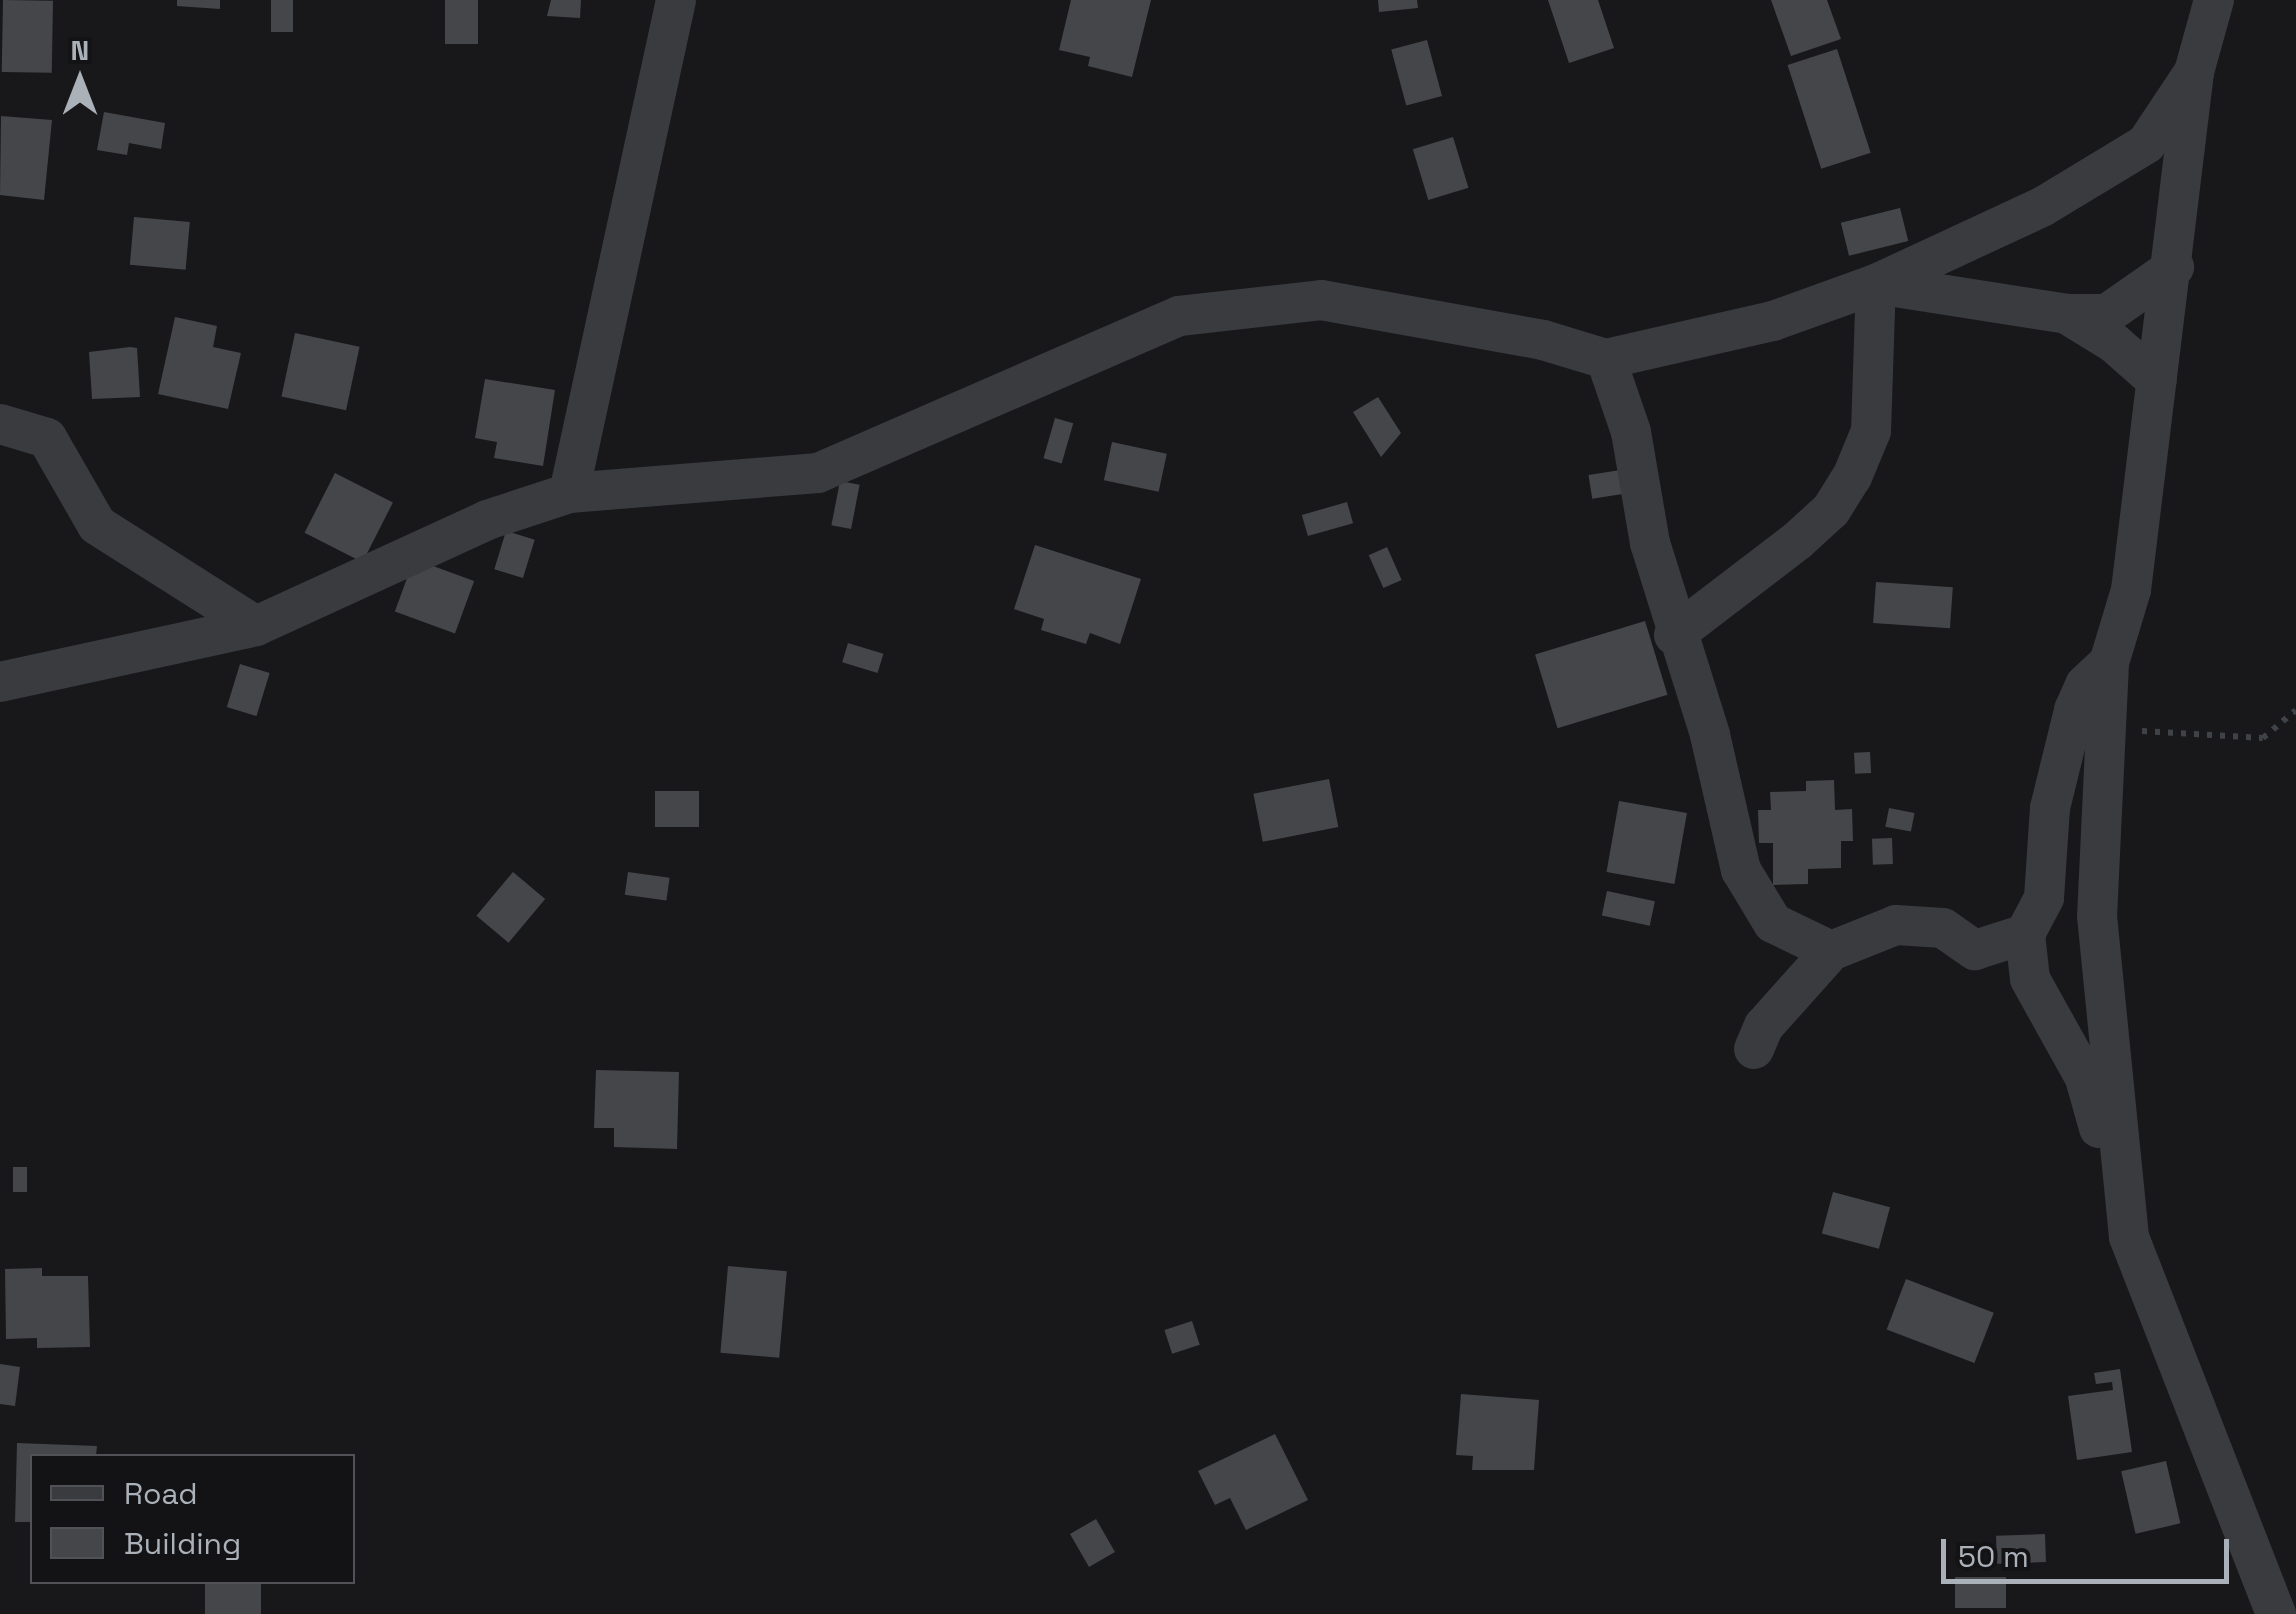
<!DOCTYPE html>
<html>
<head>
<meta charset="utf-8">
<style>
	body { margin:0 }
	#map { position:relative; width:2296px; height:1614px; overflow:hidden; background:#18181a; font-family:"Space Grotesk",sans-serif }
	div>[style] { position:absolute }
	.building>* { inset:0; background:#45464a; transform-origin:0 0 }
	.path>* { height:6px; margin-top:-3px; transform-origin:0; background:repeating-linear-gradient(90deg,#3f4246 0 5px,transparent 0 13px) }
	.minor>* { height:40px; margin:-20px; padding:0 20px; transform-origin:20px; border-radius:20px; background:#393b3f }
	span { translate:-50% -50%; white-space:nowrap; text-align:center; line-height:1.15; -webkit-text-stroke:10px #131315; paint-order:stroke }
	.legend { position:absolute; left:30px; top:1454px; width:325px; height:130px; box-sizing:border-box; background:#131315; border:2px solid #505257; margin:0; padding:12px 18px; list-style:none; font-size:30px; color:#abb1b9 }
	.legend li { display:flex; align-items:center; gap:20px; height:50px }
	.legend b { width:50px; border:2px solid #505257 }
	.north { position:absolute; left:30px; top:30px; width:100px; height:100px; -webkit-text-stroke:8px #131315; paint-order:stroke; rotate:0deg; font-size:28px; font-weight:700; line-height:40px; text-align:center; color:#abb1b9 }
	.north::after { content:''; display:block; margin:auto; width:35px; height:45px; background:#abb1b9; clip-path:polygon(50% 0,100% 100%,50% 72%,0 100%) }
	.scale { position:absolute; left:1941px; top:1539px; width:288px; height:45px; box-sizing:border-box; border:5px solid #abb1b9; border-top:0; padding-left:12px; font-size:30px; line-height:35px; white-space:nowrap; color:#abb1b9; -webkit-text-stroke:8px #131315; paint-order:stroke }
</style>
</head>
<body>
<div id="map">
	<div class="building">
		<div style="left:3px;top:0;width:50px;height:72px;rotate:1deg"></div>
		<div style="clip-path:polygon(177px 0,220px 0,220px 9px,177px 6px)"></div>
		<div style="left:271px;top:0;width:22px;height:32px"></div>
		<div style="left:445px;top:0;width:33px;height:44px"></div>
		<div style="clip-path:polygon(551px 0,581px 0,580px 18px,547px 16px)"></div>
		<div style="clip-path:polygon(1071px 0,1151px 0,1132px 77px,1088px 66px,1090px 57px,1059px 50px)"></div>
		<div style="clip-path:polygon(1378px 0,1417px 0,1418px 8px,1379px 12px)"></div>
		<div style="clip-path:polygon(1548px 0,1598px 0,1614px 48px,1569px 63px)"></div>
		<div style="clip-path:polygon(1771px 0,1827px 0,1841px 39px,1791px 56px)"></div>
		<div style="left:1427px;top:40px;width:58px;height:37px;rotate:75deg"></div>
		<div style="left:1837px;top:49px;width:109px;height:52px;rotate:72deg"></div>
		<div style="clip-path:polygon(104px 112px,165px 123px,161px 149px,129px 143px,127px 155px,97px 150px)"></div>
		<div style="clip-path:polygon(1px 116px,52px 120px,44px 200px,0 195px)"></div>
		<div style="left:1453px;top:137px;width:53px;height:42px;rotate:73deg"></div>
		<div style="left:1900px;top:208px;width:34px;height:61px;rotate:76deg"></div>
		<div style="left:134px;top:217px;width:56px;height:48px;rotate:5deg"></div>
		<div style="clip-path:polygon(175px 317px,217px 326px,213px 347px,241px 353px,228px 409px,158px 394px)"></div>
		<div style="left:295px;top:333px;width:66px;height:65px;rotate:12deg"></div>
		<div style="clip-path:polygon(130px 347px,137px 348px,140px 397px,92px 399px,89px 352px)"></div>
		<div style="clip-path:polygon(485px 379px,555px 390px,543px 466px,494px 458px,497px 442px,475px 438px)"></div>
		<div style="clip-path:polygon(1378px 397px,1401px 433px,1381px 457px,1353px 412px)"></div>
		<div style="left:1055px;top:418px;width:19px;height:42px;rotate:16deg"></div>
		<div style="left:1112px;top:442px;width:56px;height:39px;rotate:12deg"></div>
		<div style="left:1627px;top:469px;width:24px;height:39px;rotate:81deg"></div>
		<div style="left:335px;top:473px;width:65px;height:67px;rotate:27deg"></div>
		<div style="left:840px;top:481px;width:20px;height:45px;rotate:11deg"></div>
		<div style="left:1347px;top:502px;width:22px;height:47px;rotate:74deg"></div>
		<div style="left:506px;top:531px;width:30px;height:40px;rotate:17deg"></div>
		<div style="clip-path:polygon(1035px 545px,1141px 579px,1120px 644px,1090px 633px,1086px 644px,1041px 630px,1044px 619px,1014px 609px)"></div>
		<div style="left:1387px;top:547px;width:36px;height:20px;rotate:66deg"></div>
		<div style="left:414px;top:559px;width:64px;height:56px;rotate:20deg"></div>
		<div style="left:1876px;top:582px;width:77px;height:41px;rotate:4deg"></div>
		<div style="left:1645px;top:621px;width:77px;height:115px;rotate:73deg"></div>
		<div style="left:848px;top:643px;width:37px;height:20px;rotate:17deg"></div>
		<div style="left:240px;top:664px;width:31px;height:45px;rotate:17deg"></div>
		<div style="left:1870px;top:752px;width:21px;height:16px;rotate:87deg"></div>
		<div style="left:1329px;top:779px;width:49px;height:77px;rotate:79deg"></div>
		<div style="clip-path:polygon(1834px 780px,1835px 810px,1852px 809px,1853px 841px,1841px 841px,1841px 868px,1808px 869px,1808px 884px,1773px 885px,1773px 843px,1759px 843px,1758px 810px,1771px 810px,1770px 792px,1806px 791px,1806px 781px)"></div>
		<div style="left:699px;top:791px;width:36px;height:44px;rotate:90deg"></div>
		<div style="left:1619px;top:801px;width:69px;height:72px;rotate:10deg"></div>
		<div style="left:1889px;top:808px;width:26px;height:19px;rotate:11deg"></div>
		<div style="left:1892px;top:838px;width:26px;height:20px;rotate:88deg"></div>
		<div style="left:513px;top:872px;width:42px;height:57px;rotate:40deg"></div>
		<div style="left:628px;top:872px;width:42px;height:23px;rotate:8deg"></div>
		<div style="left:1607px;top:891px;width:49px;height:25px;rotate:12deg"></div>
		<div style="clip-path:polygon(596px 1070px,679px 1072px,677px 1149px,614px 1147px,614px 1128px,594px 1128px)"></div>
		<div style="left:27px;top:1167px;width:25px;height:14px;rotate:90deg"></div>
		<div style="left:1833px;top:1192px;width:59px;height:43px;rotate:15deg"></div>
		<div style="left:728px;top:1266px;width:59px;height:87px;rotate:5deg"></div>
		<div style="clip-path:polygon(42px 1268px,42px 1276px,88px 1276px,90px 1347px,37px 1348px,37px 1338px,6px 1339px,5px 1269px)"></div>
		<div style="left:1906px;top:1279px;width:94px;height:54px;rotate:21deg"></div>
		<div style="left:1192px;top:1321px;width:25px;height:29px;rotate:72deg"></div>
		<div style="clip-path:polygon(0 1364px,20px 1367px,15px 1406px,0 1404px)"></div>
		<div style="clip-path:polygon(2120px 1369px,2132px 1452px,2077px 1460px,2068px 1396px,2113px 1390px,2112px 1382px,2096px 1384px,2094px 1373px)"></div>
		<div style="clip-path:polygon(1461px 1394px,1539px 1400px,1534px 1470px,1472px 1470px,1473px 1456px,1456px 1455px)"></div>
		<div style="clip-path:polygon(1275px 1434px,1308px 1500px,1246px 1530px,1230px 1498px,1215px 1505px,1198px 1471px)"></div>
		<div style="clip-path:polygon(17px 1443px,97px 1446px,96px 1456px,32px 1456px,32px 1522px,15px 1522px)"></div>
		<div style="left:2166px;top:1461px;width:64px;height:46px;rotate:77deg"></div>
		<div style="left:1096px;top:1519px;width:38px;height:30px;rotate:60deg"></div>
		<div style="left:2045px;top:1534px;width:28px;height:49px;rotate:88deg"></div>
		<div style="left:2006px;top:1577px;width:31px;height:51px;rotate:90deg"></div>
		<div style="left:205px;top:1582px;width:56px;height:32px"></div>
	</div>
	<div class="path">
		<div style="left:2142px;top:731px;width:121px;rotate:3.3deg"></div>
		<div style="left:2263px;top:738px;width:43px;rotate:-40.3deg"></div>
	</div>
	<div class="minor">
		<div style="left:2194px;top:72px;width:75px;rotate:-74.5deg"></div>
		<div style="left:2068px;top:315px;width:54px;rotate:31.3deg"></div>
		<div style="left:2114px;top:343px;width:57px;rotate:41.5deg"></div>
		<div style="left:1606px;top:359px;width:77px;rotate:71.1deg"></div>
		<div style="left:1631px;top:432px;width:113px;rotate:80.3deg"></div>
		<div style="left:1650px;top:543px;width:201px;rotate:72.6deg"></div>
		<div style="left:1710px;top:735px;width:139px;rotate:77.1deg"></div>
		<div style="left:1741px;top:870px;width:62px;rotate:58.9deg"></div>
		<div style="left:1773px;top:923px;width:64px;rotate:25.8deg"></div>
		<div style="left:0;top:424px;width:49px;rotate:16.6deg"></div>
		<div style="left:47px;top:438px;width:100px;rotate:60.1deg"></div>
		<div style="left:97px;top:525px;width:188px;rotate:32.4deg"></div>
		<div style="left:569px;top:493px;width:504px;rotate:-77.75deg"></div>
		<div style="left:1674px;top:635px;width:155px;rotate:-37.4deg"></div>
		<div style="left:1797px;top:541px;width:46px;rotate:-42.4deg"></div>
		<div style="left:1831px;top:510px;width:39px;rotate:-58deg"></div>
		<div style="left:1852px;top:477px;width:50px;rotate:-67.6deg"></div>
		<div style="left:1871px;top:431px;width:147px;rotate:-88.1deg"></div>
		<div style="left:1876px;top:284px;width:193px;rotate:8.9deg"></div>
		<div style="left:2067px;top:314px;width:40px"></div>
		<div style="left:2107px;top:314px;width:82px;rotate:-35deg"></div>
		<div style="left:0;top:682px;width:262px;rotate:-12.3deg"></div>
		<div style="left:256px;top:626px;width:254px;rotate:-24.6deg"></div>
		<div style="left:487px;top:520px;width:86px;rotate:-18.2deg"></div>
		<div style="left:569px;top:493px;width:250px;rotate:-4.6deg"></div>
		<div style="left:818px;top:473px;width:394px;rotate:-23.5deg"></div>
		<div style="left:1179px;top:316px;width:143px;rotate:-6.4deg"></div>
		<div style="left:1321px;top:300px;width:226px;rotate:10.2deg"></div>
		<div style="left:1543px;top:340px;width:66px;rotate:16.8deg"></div>
		<div style="left:1606px;top:359px;width:171px;rotate:-12.8deg"></div>
		<div style="left:1773px;top:321px;width:109px;rotate:-19.8deg"></div>
		<div style="left:1876px;top:284px;width:183px;rotate:-24.9deg"></div>
		<div style="left:2042px;top:207px;width:122px;rotate:-31.2deg"></div>
		<div style="left:2146px;top:144px;width:87px;rotate:-56.3deg"></div>
		<div style="left:2194px;top:72px;width:522px;rotate:96.93deg"></div>
		<div style="left:2131px;top:590px;width:76px;rotate:106.8deg"></div>
		<div style="left:2109px;top:663px;width:253px;rotate:92.7deg"></div>
		<div style="left:2097px;top:916px;width:323px;rotate:84.3deg"></div>
		<div style="left:2129px;top:1237px;width:405px;rotate:68.7deg"></div>
		<div style="left:2025px;top:934px;width:45px;rotate:83.7deg"></div>
		<div style="left:2030px;top:979px;width:113px;rotate:60.9deg"></div>
		<div style="left:2085px;top:1078px;width:52px;rotate:74.4deg"></div>
		<div style="left:1754px;top:1049px;width:25px;rotate:-67deg"></div>
		<div style="left:1764px;top:1026px;width:101px;rotate:-48.2deg"></div>
		<div style="left:1831px;top:951px;width:70px;rotate:-21.8deg"></div>
		<div style="left:1896px;top:925px;width:47px;rotate:3.7deg"></div>
		<div style="left:1943px;top:928px;width:39px;rotate:35deg"></div>
		<div style="left:1975px;top:950px;width:52px;rotate:-17.7deg"></div>
		<div style="left:2025px;top:934px;width:41px;rotate:-62.2deg"></div>
		<div style="left:2044px;top:898px;width:90px;rotate:-86.2deg"></div>
		<div style="left:2050px;top:808px;width:101px;rotate:-76.2deg"></div>
		<div style="left:2074px;top:710px;width:27px;rotate:-66deg"></div>
		<div style="left:2085px;top:685px;width:33px;rotate:-43deg"></div>
	</div>
	<ul class="legend">
	<li><b style="height:12px;background:#393b3f"></b>Road</li>
	<li><b style="height:28px;background:#45464a"></b>Building</li>
	</ul>
	<div class="north">N</div>
	<div class="scale">50 m</div>
</div>
</body>
</html>
